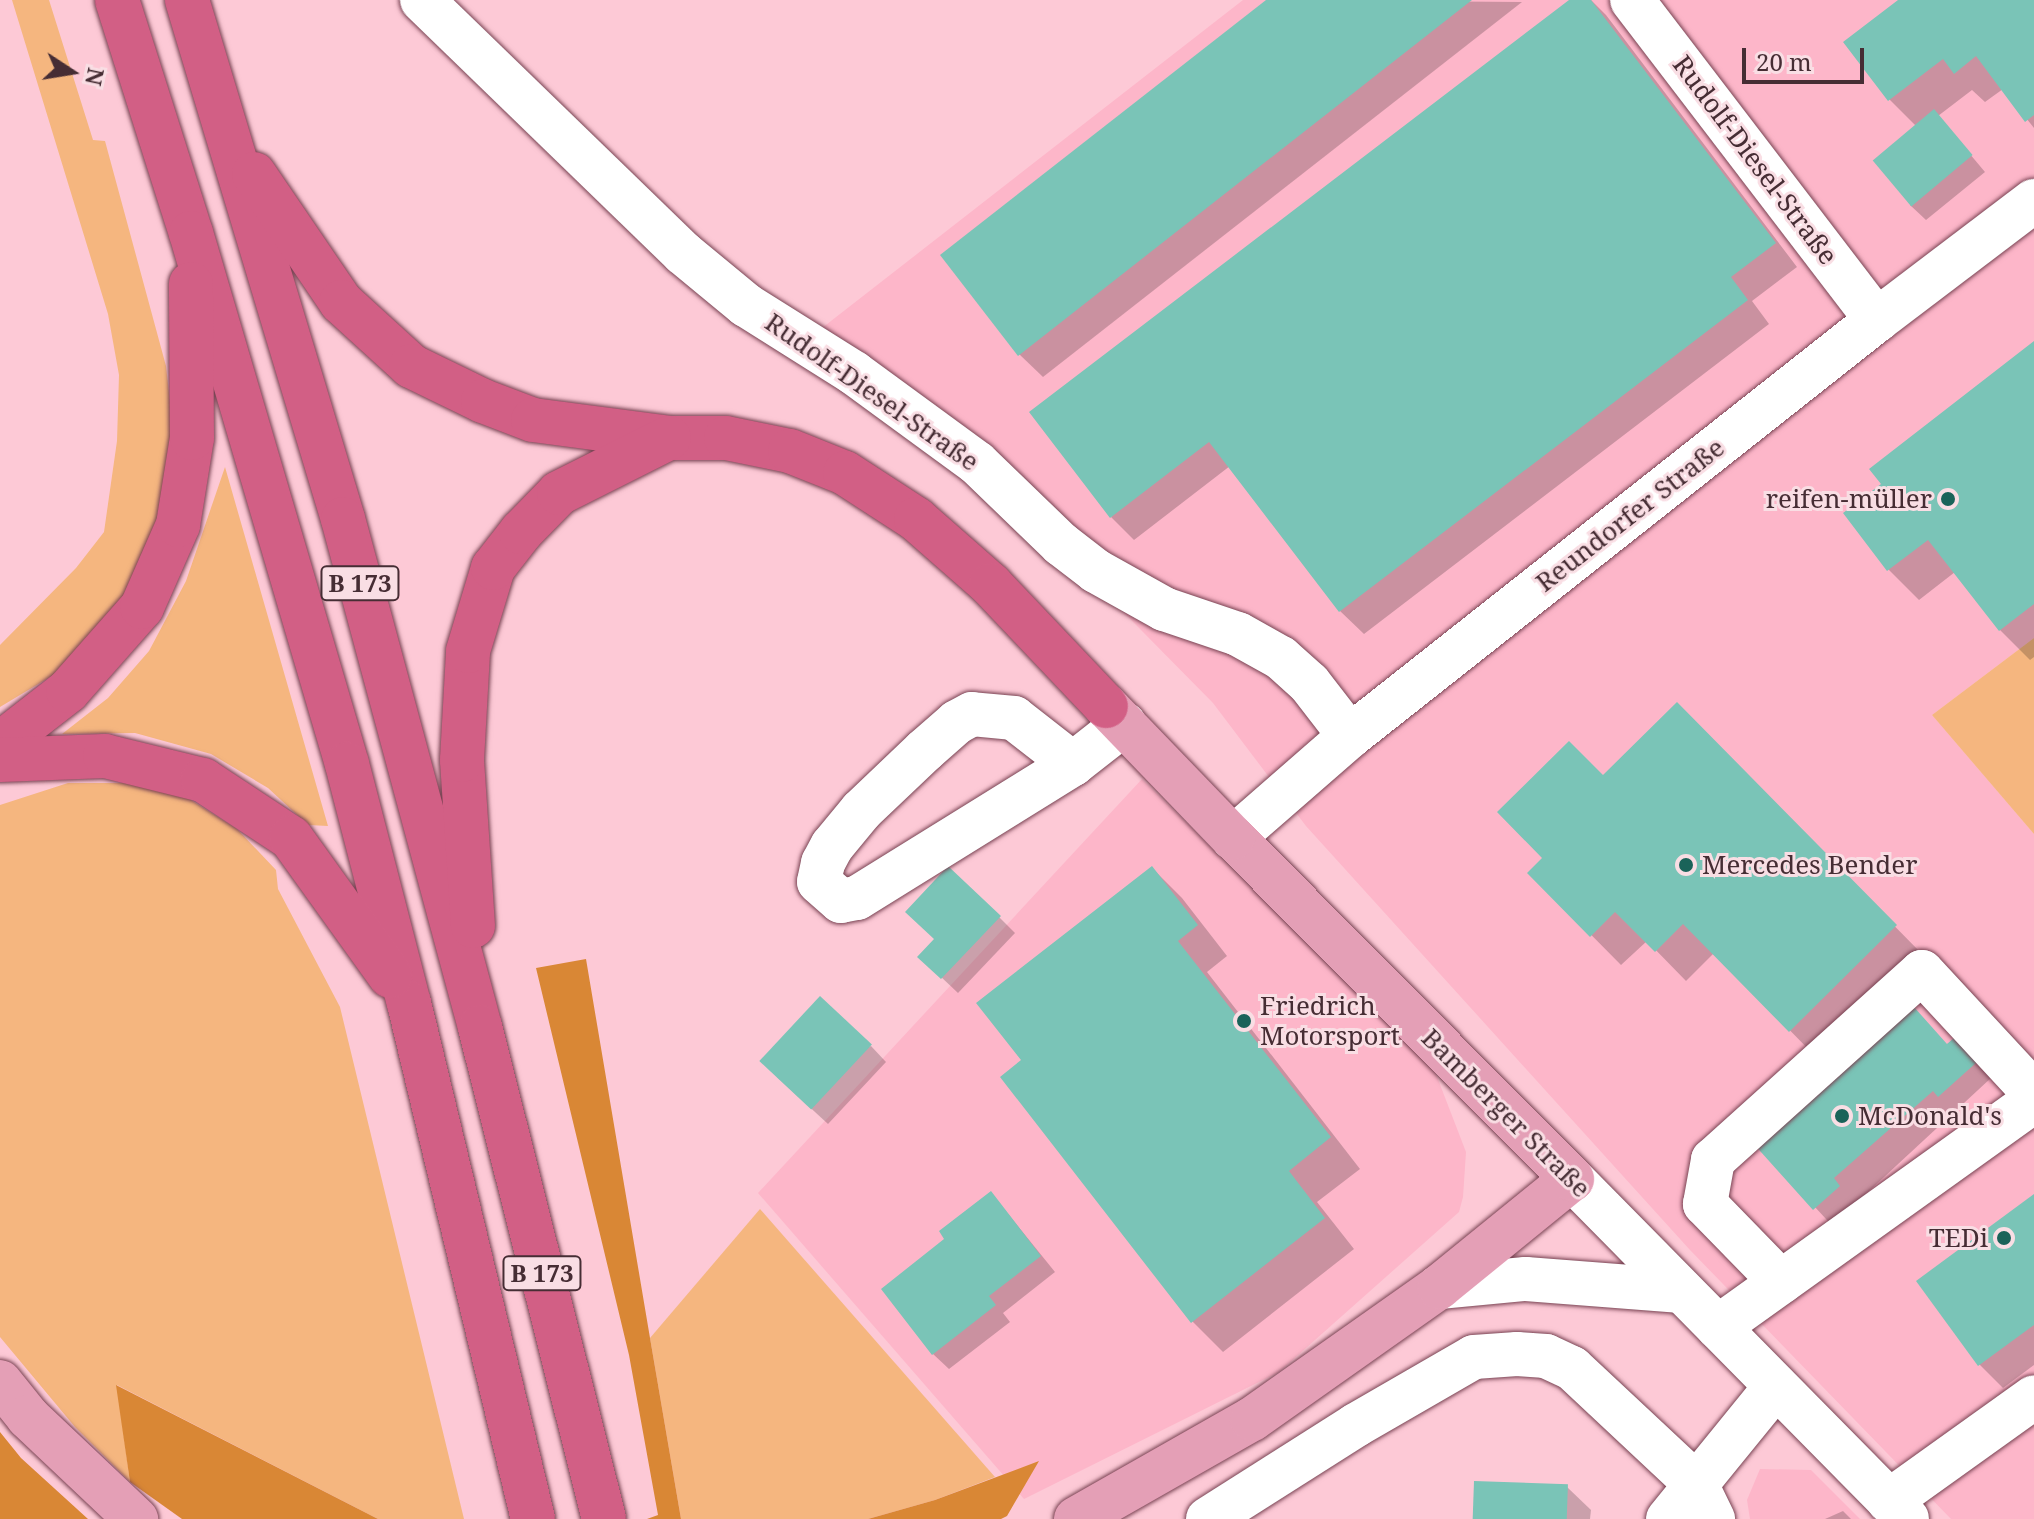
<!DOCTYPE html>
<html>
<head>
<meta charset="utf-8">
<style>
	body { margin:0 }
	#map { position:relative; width:2034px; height:1519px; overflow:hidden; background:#fdc9d6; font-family:"Noto Serif",serif }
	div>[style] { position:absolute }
	.built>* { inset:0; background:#fdb6c9 }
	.green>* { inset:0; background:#f5b67f }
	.forest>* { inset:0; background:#d98735 }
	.shadow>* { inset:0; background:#0003 }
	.building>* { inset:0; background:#7ac4b7; transform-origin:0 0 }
	.roads { filter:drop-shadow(0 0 2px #784252) drop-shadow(0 0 2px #784252) }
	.minor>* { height:44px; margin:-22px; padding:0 22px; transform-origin:22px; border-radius:22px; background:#fff }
	.major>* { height:44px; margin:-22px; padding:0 22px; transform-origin:22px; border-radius:22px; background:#e49fb6 }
	.highway>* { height:44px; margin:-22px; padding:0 22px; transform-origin:22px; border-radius:22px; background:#d25f85 }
	.dots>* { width:22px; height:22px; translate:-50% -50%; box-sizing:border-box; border:4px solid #f9dee4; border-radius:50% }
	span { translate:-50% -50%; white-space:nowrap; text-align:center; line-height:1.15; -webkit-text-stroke:6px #f9dee4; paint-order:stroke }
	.shield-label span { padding:2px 6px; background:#f9dee4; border:2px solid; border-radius:6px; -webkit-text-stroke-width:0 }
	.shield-label { font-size:24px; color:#462d34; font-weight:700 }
	.street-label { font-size:26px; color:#462d34 }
	.poi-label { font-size:26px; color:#462d34 }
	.right { translate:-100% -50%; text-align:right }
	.left { translate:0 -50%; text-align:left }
	.north { position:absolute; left:32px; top:32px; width:80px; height:80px; -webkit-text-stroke:6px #f9dee4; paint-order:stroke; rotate:102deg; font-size:22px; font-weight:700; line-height:32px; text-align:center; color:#462d34 }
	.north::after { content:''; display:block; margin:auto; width:28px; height:36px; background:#462d34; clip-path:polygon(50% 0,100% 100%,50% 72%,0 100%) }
	.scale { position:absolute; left:1742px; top:48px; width:122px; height:36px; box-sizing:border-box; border:4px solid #462d34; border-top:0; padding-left:10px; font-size:24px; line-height:28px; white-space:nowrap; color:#462d34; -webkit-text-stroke:6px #f9dee4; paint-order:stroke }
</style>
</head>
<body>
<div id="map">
	<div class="built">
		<div style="clip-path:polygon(1243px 0,2034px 0,2034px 638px,1932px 715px,2034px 834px,2034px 1519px,1951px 1519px,1690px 1250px,1306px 826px,1213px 703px,1072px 560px,822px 328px)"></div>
		<div style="clip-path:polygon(1142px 779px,1434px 1069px,1466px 1152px,1463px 1197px,1459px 1212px,1279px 1372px,1024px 1499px,758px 1193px)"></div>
		<div style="clip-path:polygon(1760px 1469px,1811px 1470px,1860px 1519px,1750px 1519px,1747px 1500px)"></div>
	</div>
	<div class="green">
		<div style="clip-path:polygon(12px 0,49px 0,93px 140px,105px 141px,166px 366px,173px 429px,170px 485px,131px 588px,65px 668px,0 707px,0 645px,76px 568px,104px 532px,117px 441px,119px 375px,108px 314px)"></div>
		<div style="clip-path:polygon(225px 467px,328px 826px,308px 825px,268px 788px,211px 754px,135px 733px,62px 734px,108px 698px,149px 651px,186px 581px)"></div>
		<div style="clip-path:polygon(2034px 638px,2034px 834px,1932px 715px)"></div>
		<div style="clip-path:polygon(68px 783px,128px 783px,186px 797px,237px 829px,276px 870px,278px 889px,340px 1007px,464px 1519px,378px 1519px,117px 1385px,130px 1482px,75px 1427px,0 1337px,0 805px)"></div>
		<div style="clip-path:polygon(760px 1209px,995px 1477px,935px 1500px,868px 1519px,681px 1519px,650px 1338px)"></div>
	</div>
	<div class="forest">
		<div style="clip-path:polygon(586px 959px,650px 1338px,681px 1519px,647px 1519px,658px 1515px,629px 1355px,536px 968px)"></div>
		<div style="clip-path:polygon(116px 1385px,378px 1519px,182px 1519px,130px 1482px)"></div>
		<div style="clip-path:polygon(0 1432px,21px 1458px,88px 1519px,0 1519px)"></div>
		<div style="clip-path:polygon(1039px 1461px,1007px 1516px,1001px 1519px,868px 1519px,935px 1500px)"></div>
	</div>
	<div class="shadow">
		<div style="clip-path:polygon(1269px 0,1522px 2px,1043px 377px,1019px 354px)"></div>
		<div style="clip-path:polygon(1572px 0,1591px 0,1606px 15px,1797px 267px,1752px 301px,1769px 324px,1364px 634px,1340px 611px,1230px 466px,1134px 540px,1111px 517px)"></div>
		<div style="clip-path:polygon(1902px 0,2034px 0,2034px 128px,2003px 89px,1985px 102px,1972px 90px,1938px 116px,1985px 172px,1926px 220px,1910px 205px,1916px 126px,1890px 100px,1846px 42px)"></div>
		<div style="clip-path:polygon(2034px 344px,2034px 657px,2030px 660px,2000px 630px,1955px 572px,1919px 600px,1889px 570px,1846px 514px,1884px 484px)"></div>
		<div style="clip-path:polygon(1677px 705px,1925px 957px,1820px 1061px,1714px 953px,1686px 981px,1647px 941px,1621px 965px,1530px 873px,1544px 858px,1603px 777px)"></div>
		<div style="clip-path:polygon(1152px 868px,1182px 898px,1227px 956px,1207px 972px,1360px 1169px,1317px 1202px,1354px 1249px,1223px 1352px,1193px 1322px,1003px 1077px,1024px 1060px)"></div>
		<div style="clip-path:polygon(999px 917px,1015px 933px,958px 993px,920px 957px,936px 940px)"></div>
		<div style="clip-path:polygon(1955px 1040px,1991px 1078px,1856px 1203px,1838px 1232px,1755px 1142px)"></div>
		<div style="clip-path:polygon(871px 1046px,886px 1062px,828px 1124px,777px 1077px)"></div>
		<div style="clip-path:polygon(991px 1193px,1055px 1272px,1003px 1313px,1010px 1322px,949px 1369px,933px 1354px,947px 1239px)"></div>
		<div style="clip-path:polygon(2034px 1197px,2034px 1365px,2003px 1388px,1980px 1365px,1919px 1282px)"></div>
		<div style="clip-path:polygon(1567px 1487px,1591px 1510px,1590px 1519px,1475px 1519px)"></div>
		<div style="clip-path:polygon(1843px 1511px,1851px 1519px,1825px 1519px)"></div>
	</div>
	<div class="building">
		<div style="clip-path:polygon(1266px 0,1472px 0,1018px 356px,940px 255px)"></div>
		<div style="clip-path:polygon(1569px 0,1591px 0,1776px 243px,1731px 277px,1748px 300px,1339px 612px,1209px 442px,1110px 518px,1029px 412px)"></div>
		<div style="clip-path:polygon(1898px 0,2034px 0,2034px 115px,2025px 122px,1976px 56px,1954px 74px,1943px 59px,1888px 101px,1843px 42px)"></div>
		<div style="left:1934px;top:109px;width:60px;height:80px;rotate:50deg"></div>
		<div style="clip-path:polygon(2034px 341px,2034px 604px,1999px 631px,1928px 540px,1887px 571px,1843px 513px,1881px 484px,1869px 469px)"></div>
		<div style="clip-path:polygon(1677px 702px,1897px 925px,1789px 1032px,1683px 924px,1655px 952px,1615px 912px,1590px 937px,1527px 873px,1542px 858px,1497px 812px,1569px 741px,1603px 775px)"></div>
		<div style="clip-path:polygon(948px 866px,1001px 916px,941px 979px,917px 957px,934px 939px,905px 912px)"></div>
		<div style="clip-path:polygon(1152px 866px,1198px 925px,1178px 941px,1331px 1137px,1289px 1171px,1325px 1218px,1191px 1323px,1000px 1077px,1021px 1060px,976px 1003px)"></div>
		<div style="left:820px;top:996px;width:71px;height:89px;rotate:43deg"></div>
		<div style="clip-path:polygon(1914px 1007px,1947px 1044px,1955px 1037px,1977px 1062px,1938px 1097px,1933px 1091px,1834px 1178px,1840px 1186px,1813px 1210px,1752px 1142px)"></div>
		<div style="clip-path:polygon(991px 1191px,1041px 1256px,989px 1296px,996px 1305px,932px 1355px,881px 1289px,944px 1239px,939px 1231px)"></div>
		<div style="clip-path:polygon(2034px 1194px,2034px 1325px,1978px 1366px,1916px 1281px)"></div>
		<div style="left:1474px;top:1481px;width:94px;height:38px;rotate:2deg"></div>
	</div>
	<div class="roads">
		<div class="minor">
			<div style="left:422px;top:0;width:363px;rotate:44.1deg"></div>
			<div style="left:683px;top:253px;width:82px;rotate:39.5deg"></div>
			<div style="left:746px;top:305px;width:128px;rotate:32.2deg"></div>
			<div style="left:854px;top:373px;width:152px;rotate:36.2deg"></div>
			<div style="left:977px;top:463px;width:117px;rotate:44deg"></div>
			<div style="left:1061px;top:544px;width:44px;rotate:37.6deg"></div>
			<div style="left:1096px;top:571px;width:78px;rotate:29.2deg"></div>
			<div style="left:1164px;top:609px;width:78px;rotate:18.7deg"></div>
			<div style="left:1238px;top:634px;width:49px;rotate:29.2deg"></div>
			<div style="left:1281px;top:658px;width:38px;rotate:42deg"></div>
			<div style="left:1309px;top:683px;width:67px;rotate:52.3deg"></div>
			<div style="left:1632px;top:0;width:403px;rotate:52.6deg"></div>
			<div style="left:1073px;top:764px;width:75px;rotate:-142.1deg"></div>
			<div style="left:1014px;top:718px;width:42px;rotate:-174.6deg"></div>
			<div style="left:972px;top:714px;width:17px;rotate:152deg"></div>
			<div style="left:957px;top:722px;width:43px;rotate:138.8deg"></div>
			<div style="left:925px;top:750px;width:88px;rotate:136.4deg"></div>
			<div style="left:861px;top:811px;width:45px;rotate:129.6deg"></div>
			<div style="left:832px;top:846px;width:19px;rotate:118deg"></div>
			<div style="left:823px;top:863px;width:19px;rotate:102deg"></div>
			<div style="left:819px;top:882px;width:29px;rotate:41deg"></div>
			<div style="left:841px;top:901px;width:16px;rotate:-11deg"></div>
			<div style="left:857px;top:898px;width:254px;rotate:-31.8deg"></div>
			<div style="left:1073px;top:764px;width:65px;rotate:-38.1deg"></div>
			<div style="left:1233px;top:838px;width:155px;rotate:-41.1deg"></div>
			<div style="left:1350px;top:736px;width:671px;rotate:-38.29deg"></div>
			<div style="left:1877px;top:320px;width:197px;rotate:-37.2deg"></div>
			<div style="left:1572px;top:1179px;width:477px;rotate:45.4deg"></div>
			<div style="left:1781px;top:1282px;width:109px;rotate:-134.3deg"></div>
			<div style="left:1705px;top:1204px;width:45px;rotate:-79.7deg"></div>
			<div style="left:1713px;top:1160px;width:281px;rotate:-42deg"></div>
			<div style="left:1922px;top:972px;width:165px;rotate:47.2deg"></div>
			<div style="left:1439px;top:1287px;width:87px;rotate:-5.3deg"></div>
			<div style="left:1526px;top:1279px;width:156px;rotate:4.4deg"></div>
			<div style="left:1718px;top:1327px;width:388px;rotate:-35.6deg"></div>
			<div style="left:1889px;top:1501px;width:178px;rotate:-35.6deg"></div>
			<div style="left:1208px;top:1519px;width:175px;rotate:-32.4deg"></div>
			<div style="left:1356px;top:1425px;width:136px;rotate:-30deg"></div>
			<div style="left:1474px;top:1357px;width:43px;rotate:-4deg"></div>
			<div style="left:1517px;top:1354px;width:29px;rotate:4deg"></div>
			<div style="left:1546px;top:1356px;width:29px;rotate:25deg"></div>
			<div style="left:1572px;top:1368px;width:170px;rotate:43.1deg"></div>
			<div style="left:1696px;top:1484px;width:39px;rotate:64deg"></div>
			<div style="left:1668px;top:1519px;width:171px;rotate:-50.9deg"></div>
		</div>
		<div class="major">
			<div style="left:0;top:1382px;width:45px;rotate:51.3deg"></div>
			<div style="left:28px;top:1417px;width:149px;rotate:43.4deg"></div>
			<div style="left:1076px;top:1519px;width:202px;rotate:-29.6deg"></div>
			<div style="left:1252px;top:1419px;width:229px;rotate:-35.2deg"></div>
			<div style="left:1439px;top:1287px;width:171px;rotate:-39.1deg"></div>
			<div style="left:1572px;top:1179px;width:481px;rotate:-134.8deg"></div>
			<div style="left:1233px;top:838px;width:183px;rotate:-133.9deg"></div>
		</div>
		<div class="highway">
			<div style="left:117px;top:0;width:244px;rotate:72.4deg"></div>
			<div style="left:191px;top:233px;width:553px;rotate:73.63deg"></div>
			<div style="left:347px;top:764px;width:247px;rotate:75.5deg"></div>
			<div style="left:409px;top:1003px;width:531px;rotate:76.49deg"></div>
			<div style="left:187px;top:0;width:542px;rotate:73.27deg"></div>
			<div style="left:343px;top:519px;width:526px;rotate:74.91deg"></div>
			<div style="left:480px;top:1027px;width:507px;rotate:75.85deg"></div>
			<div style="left:254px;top:174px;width:155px;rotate:55.8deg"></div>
			<div style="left:341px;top:302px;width:95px;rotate:42.4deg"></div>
			<div style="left:411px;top:366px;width:80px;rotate:25.9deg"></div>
			<div style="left:483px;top:401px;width:53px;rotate:20.8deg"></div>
			<div style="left:533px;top:420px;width:137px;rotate:7.5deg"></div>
			<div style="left:669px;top:438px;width:57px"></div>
			<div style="left:726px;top:438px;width:65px;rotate:11.5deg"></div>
			<div style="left:790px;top:451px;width:59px;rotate:21.8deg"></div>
			<div style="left:845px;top:473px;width:85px;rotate:32.9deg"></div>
			<div style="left:916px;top:519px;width:100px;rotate:41.3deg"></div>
			<div style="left:991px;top:585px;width:167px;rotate:46.5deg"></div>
			<div style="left:0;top:744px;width:86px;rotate:-37.9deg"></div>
			<div style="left:68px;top:691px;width:112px;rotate:-48.6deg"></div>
			<div style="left:142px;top:607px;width:90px;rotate:-66.3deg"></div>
			<div style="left:178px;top:525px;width:88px;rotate:-80.9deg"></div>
			<div style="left:192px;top:438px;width:154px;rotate:-90.4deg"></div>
			<div style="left:0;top:760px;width:105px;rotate:-2.2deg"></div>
			<div style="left:105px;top:756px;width:101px;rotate:13.8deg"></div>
			<div style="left:203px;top:780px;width:105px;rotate:33.4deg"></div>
			<div style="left:291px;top:838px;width:170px;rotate:54.3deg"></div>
			<div style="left:473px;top:926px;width:166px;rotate:-93.8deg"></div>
			<div style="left:462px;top:760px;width:109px;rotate:-86.8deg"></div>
			<div style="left:468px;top:651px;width:87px;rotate:-73.2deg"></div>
			<div style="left:493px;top:568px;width:46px;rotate:-52.1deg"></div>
			<div style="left:521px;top:532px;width:54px;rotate:-45.7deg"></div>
			<div style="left:559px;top:493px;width:123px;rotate:-26.6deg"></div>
		</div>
	</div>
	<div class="dots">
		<div style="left:1948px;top:499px;background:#1a6359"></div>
		<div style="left:1686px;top:865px;background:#1a6359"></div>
		<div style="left:1244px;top:1021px;background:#1a6359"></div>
		<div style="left:1842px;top:1116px;background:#1a6359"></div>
		<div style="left:2004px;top:1238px;background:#1a6359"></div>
	</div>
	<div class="shield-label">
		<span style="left:360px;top:583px">B 173</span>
		<span style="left:542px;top:1273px">B 173</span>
	</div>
	<div class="street-label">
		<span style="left:1755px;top:160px;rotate:53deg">Rudolf-Diesel-Straße</span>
		<span style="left:872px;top:392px;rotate:35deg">Rudolf-Diesel-Straße</span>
		<span style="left:1630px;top:515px;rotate:-38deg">Reundorfer Straße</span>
		<span style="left:1506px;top:1113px;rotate:45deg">Bamberger Straße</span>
	</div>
	<div class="poi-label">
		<span class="right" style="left:1932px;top:499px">reifen-müller</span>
		<span class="left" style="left:1702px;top:865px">Mercedes Bender</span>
		<span class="left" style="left:1260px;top:1021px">Friedrich<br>Motorsport</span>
		<span class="left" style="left:1858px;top:1116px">McDonald's</span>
		<span class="right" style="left:1988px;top:1238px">TEDi</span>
	</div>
	<div class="north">N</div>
	<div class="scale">20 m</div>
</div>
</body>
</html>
